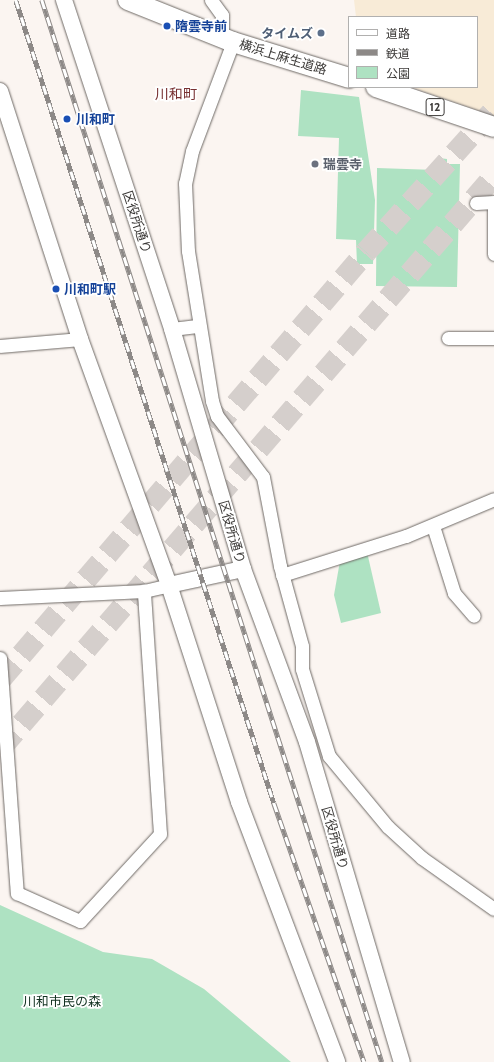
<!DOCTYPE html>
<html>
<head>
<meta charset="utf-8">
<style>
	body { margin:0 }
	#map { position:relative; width:494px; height:1062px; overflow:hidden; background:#fbf5f1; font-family:Cabin,"Noto Sans JP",sans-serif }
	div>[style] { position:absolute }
	.education>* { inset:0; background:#f8ebd7 }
	.green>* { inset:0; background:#aee2c2 }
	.motorway-tunnel>* { height:22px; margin-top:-11px; transform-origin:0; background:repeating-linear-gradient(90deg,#d5cfcc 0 22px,transparent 0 33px) }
	.roads { filter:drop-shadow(0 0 1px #6e6965) drop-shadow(0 0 1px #6e6965) }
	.minor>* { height:13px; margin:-6.5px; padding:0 6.5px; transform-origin:6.5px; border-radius:6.5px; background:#fff }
	.tertiary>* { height:16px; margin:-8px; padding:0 8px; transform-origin:8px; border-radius:8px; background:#fff }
	.primary>* { height:20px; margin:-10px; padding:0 10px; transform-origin:10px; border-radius:10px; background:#fff }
	.rail>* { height:4.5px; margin-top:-2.25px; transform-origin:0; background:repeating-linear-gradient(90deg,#fff 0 9px,#8d8987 0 18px); box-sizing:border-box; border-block:1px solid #8d8987 }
	.dots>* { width:11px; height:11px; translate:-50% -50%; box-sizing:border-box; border:2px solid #fff; border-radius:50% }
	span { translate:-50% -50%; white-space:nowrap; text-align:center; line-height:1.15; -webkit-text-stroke:3.5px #fff; paint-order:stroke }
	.shield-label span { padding:1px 3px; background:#fff; border:1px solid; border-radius:3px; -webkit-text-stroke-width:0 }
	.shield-label { font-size:12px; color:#3b3937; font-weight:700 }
	.transit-label { font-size:13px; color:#164399; font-weight:700 }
	.left { translate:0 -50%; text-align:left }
	.service-label { font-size:13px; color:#4e5e75; font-weight:700 }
	.right { translate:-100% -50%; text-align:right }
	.street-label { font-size:13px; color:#3b3937 }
	.worship-label { font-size:13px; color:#5b616d; font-weight:700 }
	.park-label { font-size:13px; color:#113120 }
	.neighbourhood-label { font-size:14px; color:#783132 }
	.legend { position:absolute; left:348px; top:16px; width:130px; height:72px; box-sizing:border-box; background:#fff; border:1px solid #b1b0af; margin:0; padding:5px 7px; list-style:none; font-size:12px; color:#3b3937 }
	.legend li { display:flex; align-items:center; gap:8px; height:20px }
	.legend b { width:20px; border:1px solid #b1b0af }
</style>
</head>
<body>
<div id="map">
	<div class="education">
		<div style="clip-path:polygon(354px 0,494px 0,494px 116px,411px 87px,477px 87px,477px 17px,356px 17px)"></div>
	</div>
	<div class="green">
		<div style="clip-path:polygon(301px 90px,359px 97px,375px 200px,373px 264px,357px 264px,356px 240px,336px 239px,339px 138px,298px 136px)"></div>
		<div style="clip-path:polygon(439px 158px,447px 159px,447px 164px,460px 164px,457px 287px,376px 286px,377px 168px,436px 170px)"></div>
		<div style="clip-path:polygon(367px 552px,381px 613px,341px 623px,334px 595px,340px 561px)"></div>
		<div style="clip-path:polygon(0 905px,103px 952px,152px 959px,204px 989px,291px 1062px,0 1062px)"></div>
	</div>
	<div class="motorway-tunnel">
		<div style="left:0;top:680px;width:563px;rotate:-49.46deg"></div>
		<div style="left:366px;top:252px;width:191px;rotate:-48deg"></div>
		<div style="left:0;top:749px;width:757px;rotate:-49.23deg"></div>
	</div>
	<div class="roads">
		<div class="minor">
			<div style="left:211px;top:0;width:19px;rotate:54deg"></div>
			<div style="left:222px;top:15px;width:22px;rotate:90deg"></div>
			<div style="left:233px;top:42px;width:116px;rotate:110.6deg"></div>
			<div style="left:192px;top:151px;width:33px;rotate:102deg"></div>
			<div style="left:185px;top:183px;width:68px;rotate:87.5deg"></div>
			<div style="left:188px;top:251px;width:152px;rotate:80.9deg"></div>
			<div style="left:212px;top:401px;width:16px;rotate:72deg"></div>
			<div style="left:217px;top:416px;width:76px;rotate:53deg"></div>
			<div style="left:263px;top:477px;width:91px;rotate:79.2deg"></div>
			<div style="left:280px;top:566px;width:83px;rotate:74.6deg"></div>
			<div style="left:302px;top:646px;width:23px;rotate:90deg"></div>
			<div style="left:302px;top:669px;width:91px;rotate:72.8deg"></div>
			<div style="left:329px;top:756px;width:92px;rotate:50.3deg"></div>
			<div style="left:388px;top:827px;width:46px;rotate:42.4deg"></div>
			<div style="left:422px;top:858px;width:88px;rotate:35.3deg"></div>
			<div style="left:476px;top:203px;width:18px;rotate:-3deg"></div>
			<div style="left:494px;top:205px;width:49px;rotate:90deg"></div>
			<div style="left:172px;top:329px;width:25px;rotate:-7deg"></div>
			<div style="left:448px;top:338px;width:46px"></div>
			<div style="left:0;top:346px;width:80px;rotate:-5deg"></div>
			<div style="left:433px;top:526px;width:70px;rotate:72.6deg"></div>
			<div style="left:454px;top:593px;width:30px;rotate:49deg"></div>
			<div style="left:282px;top:575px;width:130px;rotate:-17.5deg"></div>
			<div style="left:406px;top:536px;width:95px;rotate:-22.8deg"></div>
			<div style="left:0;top:598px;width:144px;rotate:-2.8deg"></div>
			<div style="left:144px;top:591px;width:26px;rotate:-13deg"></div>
			<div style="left:0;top:658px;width:236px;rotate:85.9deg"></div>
			<div style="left:17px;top:893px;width:69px;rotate:24deg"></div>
			<div style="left:80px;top:921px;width:118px;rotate:-47.4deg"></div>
			<div style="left:160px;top:834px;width:244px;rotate:-93.8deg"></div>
		</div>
		<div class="tertiary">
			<div style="left:64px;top:0;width:346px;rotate:71.8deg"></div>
			<div style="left:172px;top:329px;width:250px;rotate:73.5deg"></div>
			<div style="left:243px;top:569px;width:184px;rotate:69.7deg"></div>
			<div style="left:307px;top:742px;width:334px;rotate:73.5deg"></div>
			<div style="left:0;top:91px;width:261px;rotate:72.1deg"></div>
			<div style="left:80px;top:339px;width:262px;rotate:70.1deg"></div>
			<div style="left:169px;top:585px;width:228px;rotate:72.1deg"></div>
			<div style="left:239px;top:802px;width:278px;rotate:69.3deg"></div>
			<div style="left:169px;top:585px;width:76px;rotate:-12.2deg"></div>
		</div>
		<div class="primary">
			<div style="left:128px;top:0;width:113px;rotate:21.8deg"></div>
			<div style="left:233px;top:42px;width:121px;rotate:17.2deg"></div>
			<div style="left:376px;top:87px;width:125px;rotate:18.7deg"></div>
		</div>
	</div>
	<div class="rail">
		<div style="left:16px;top:0;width:843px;rotate:72.19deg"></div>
		<div style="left:274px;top:803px;width:274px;rotate:70.8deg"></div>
		<div style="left:42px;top:0;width:1115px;rotate:72.25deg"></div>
	</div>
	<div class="dots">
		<div style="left:167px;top:26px;background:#1a4fb4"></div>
		<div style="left:321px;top:33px;background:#5c6f8a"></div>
		<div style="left:67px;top:119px;background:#1a4fb4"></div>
		<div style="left:315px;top:164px;background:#6b7280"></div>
		<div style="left:56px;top:289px;background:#1a4fb4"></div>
	</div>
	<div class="shield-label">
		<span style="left:435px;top:107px">12</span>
	</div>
	<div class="transit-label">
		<span class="left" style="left:175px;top:26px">隋雲寺前</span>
		<span class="left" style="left:76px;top:119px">川和町</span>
		<span class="left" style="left:64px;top:289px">川和町駅</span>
	</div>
	<div class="service-label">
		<span class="right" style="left:313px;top:33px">タイムズ</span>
	</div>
	<div class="street-label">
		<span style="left:283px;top:57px;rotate:17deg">横浜上麻生道路</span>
		<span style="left:137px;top:222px;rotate:72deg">区役所通り</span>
		<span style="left:232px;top:532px;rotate:74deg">区役所通り</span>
		<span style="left:335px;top:838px;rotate:74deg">区役所通り</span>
	</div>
	<div class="worship-label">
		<span class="left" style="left:323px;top:164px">瑞雲寺</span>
	</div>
	<div class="park-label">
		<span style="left:62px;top:1001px">川和市民の森</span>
	</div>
	<div class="neighbourhood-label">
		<span style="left:176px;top:94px">川和町</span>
	</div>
	<ul class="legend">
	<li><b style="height:5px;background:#fff"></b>道路</li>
	<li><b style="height:5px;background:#8d8987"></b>鉄道</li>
	<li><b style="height:11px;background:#aee2c2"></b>公園</li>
	</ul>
</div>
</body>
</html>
